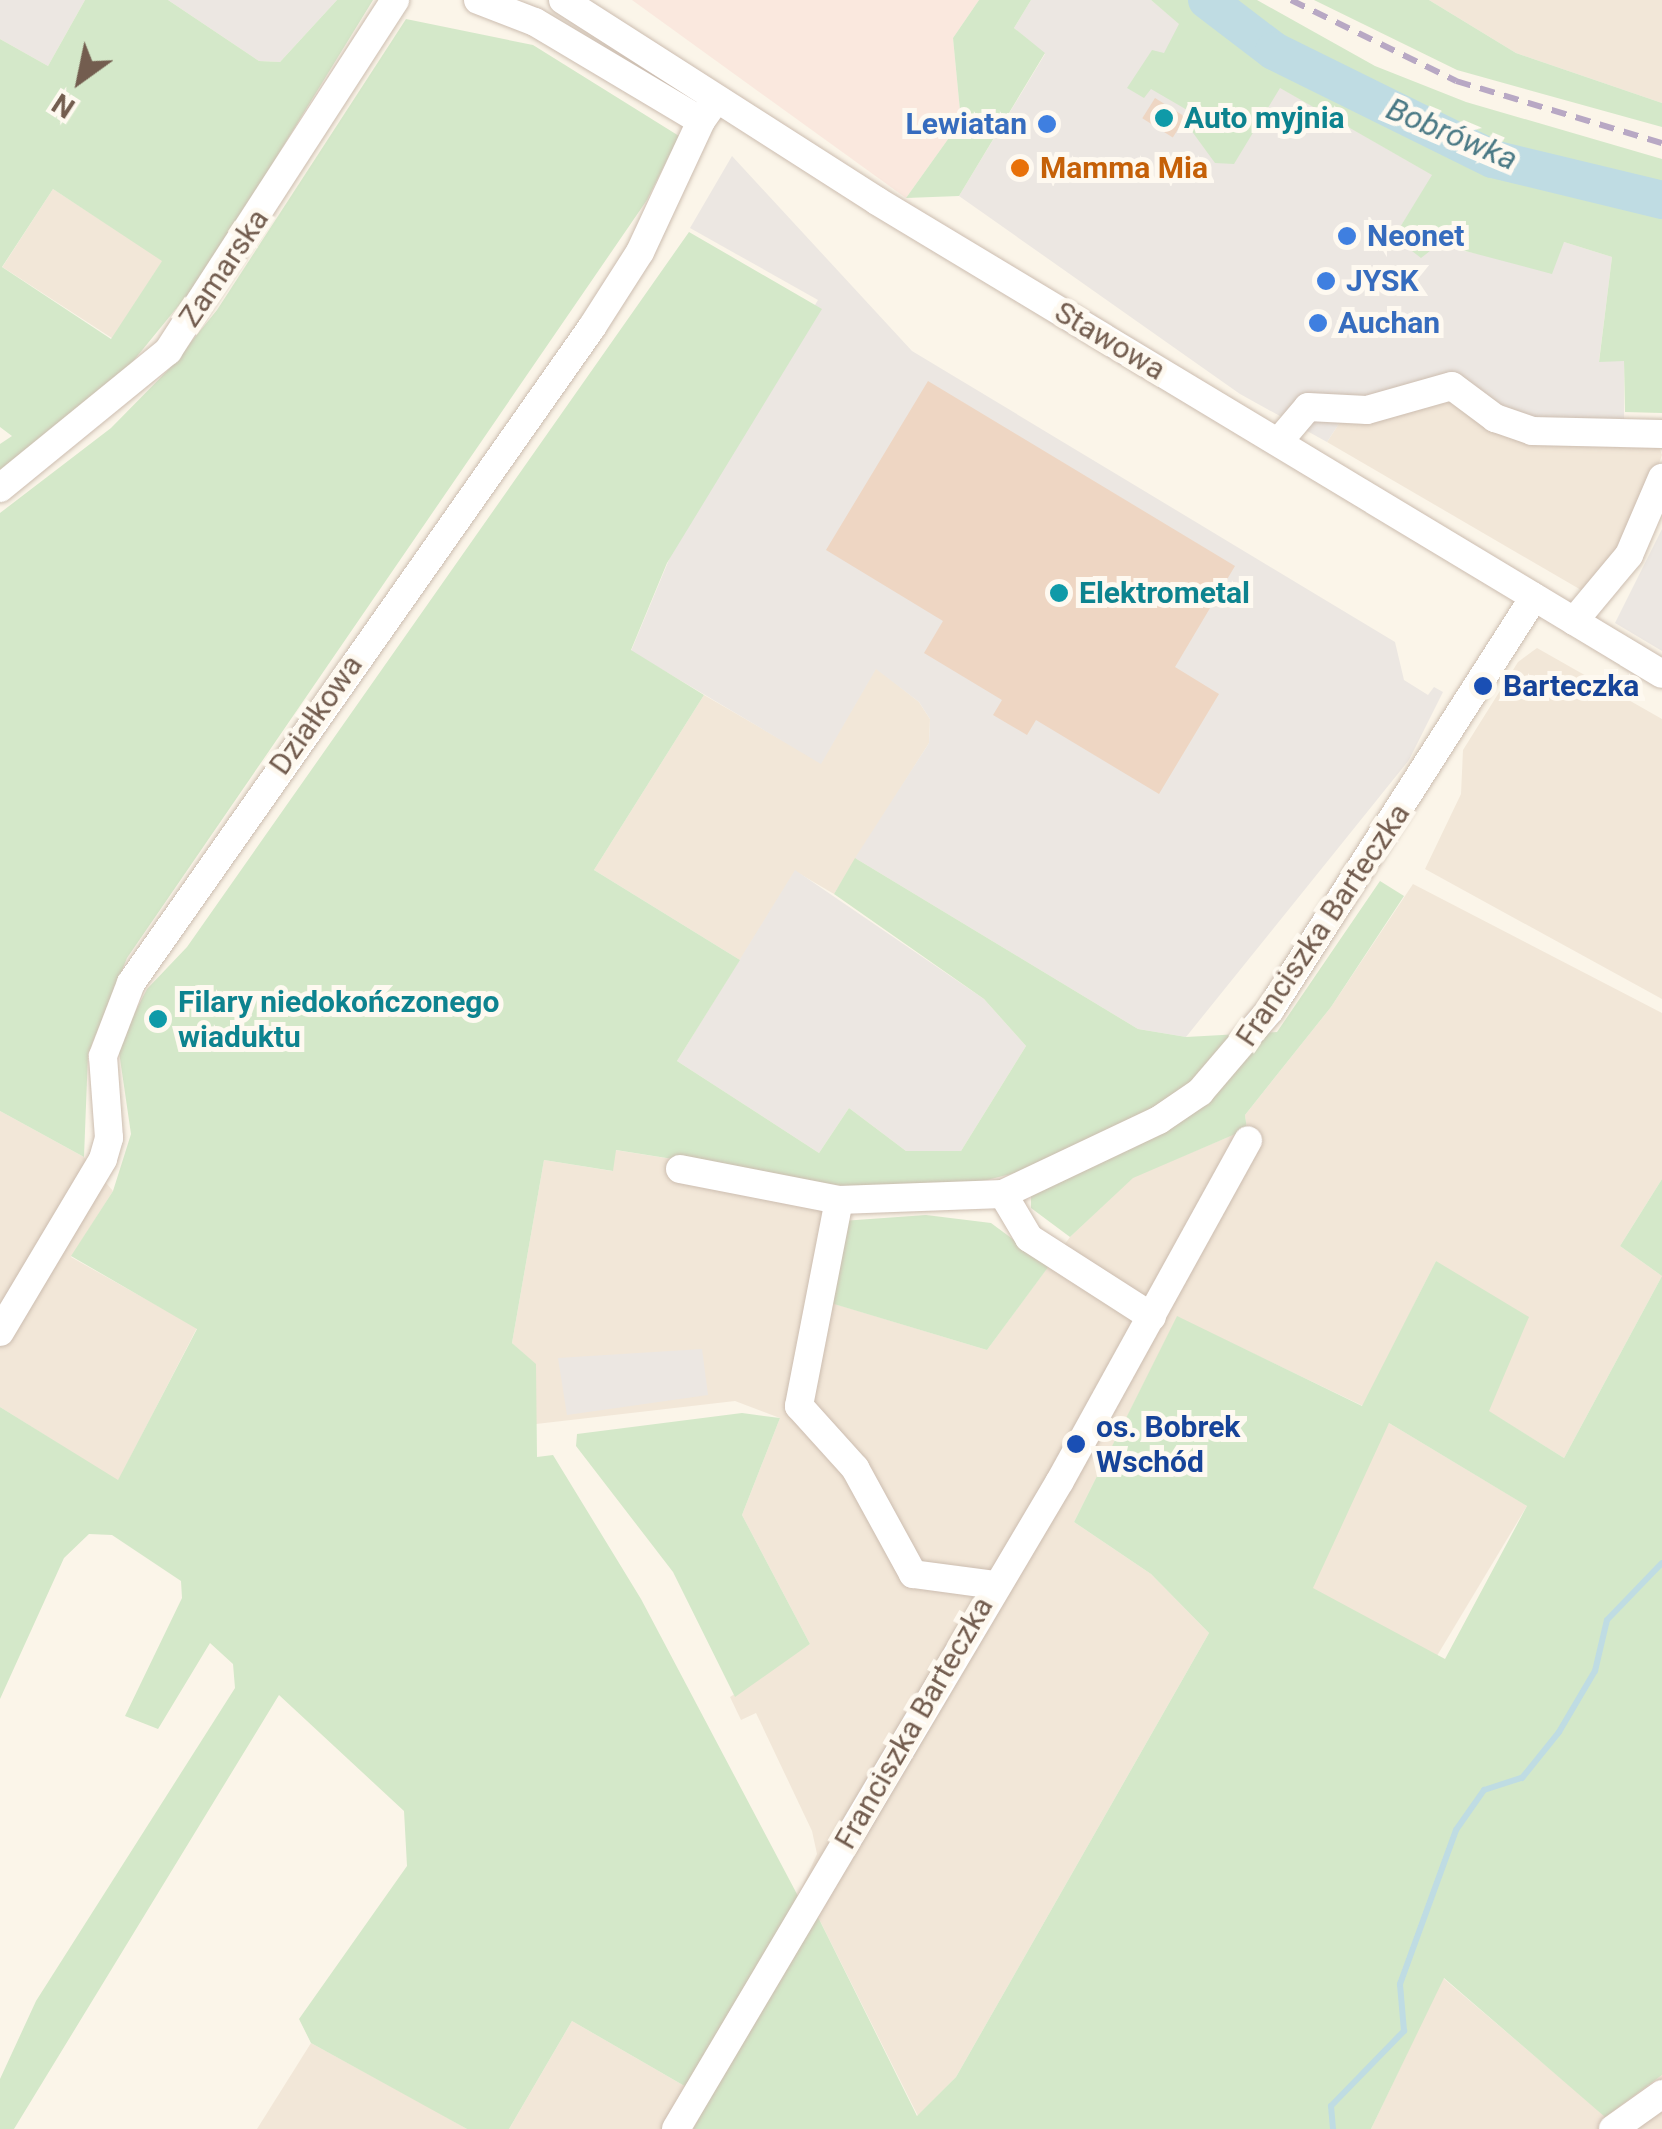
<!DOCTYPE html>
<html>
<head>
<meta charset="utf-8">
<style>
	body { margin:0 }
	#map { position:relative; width:1662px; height:2129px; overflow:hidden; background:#fbf5e9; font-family:Roboto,sans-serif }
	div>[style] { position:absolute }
	.residential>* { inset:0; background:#f2e7d8; transform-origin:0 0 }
	.commercial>* { inset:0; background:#fae8de }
	.industrial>* { inset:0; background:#ece7e2 }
	.green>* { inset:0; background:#d4e8c9 }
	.stream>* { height:6px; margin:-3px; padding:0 3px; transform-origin:3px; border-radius:3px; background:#bfdce3 }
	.river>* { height:38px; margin:-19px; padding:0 19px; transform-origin:19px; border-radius:19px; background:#bfdce3 }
	.building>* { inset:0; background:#eed6c3; transform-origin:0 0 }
	.roads { filter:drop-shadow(0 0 2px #ccbdb0) drop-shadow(0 0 2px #ccbdb0) }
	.minor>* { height:28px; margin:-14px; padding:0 14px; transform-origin:14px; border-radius:14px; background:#fff }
	.rail>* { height:6px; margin-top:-3px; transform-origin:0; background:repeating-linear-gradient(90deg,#b8a8c4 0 15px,transparent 0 25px) }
	.dots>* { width:28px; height:28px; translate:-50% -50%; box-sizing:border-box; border:5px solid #fef9f0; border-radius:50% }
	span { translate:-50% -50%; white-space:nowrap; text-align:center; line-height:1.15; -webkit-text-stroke:10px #fef9f0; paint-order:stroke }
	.culture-label { font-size:30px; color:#0d838f; font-weight:700 }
	.left { translate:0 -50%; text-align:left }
	.shop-label { font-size:30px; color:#366cbe; font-weight:700 }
	.right { translate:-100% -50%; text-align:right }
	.food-label { font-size:30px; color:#c56008; font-weight:700 }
	.street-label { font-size:30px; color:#735d4f }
	.transit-label { font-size:30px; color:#164399; font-weight:700 }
	.water-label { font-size:32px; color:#4a7985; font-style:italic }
	.north { position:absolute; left:30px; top:30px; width:100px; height:100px; -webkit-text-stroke:8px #fef9f0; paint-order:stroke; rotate:213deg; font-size:28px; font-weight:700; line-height:40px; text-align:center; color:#735d4f }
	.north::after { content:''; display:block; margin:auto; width:35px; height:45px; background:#735d4f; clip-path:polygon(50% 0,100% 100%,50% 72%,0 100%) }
</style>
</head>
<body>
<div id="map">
	<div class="residential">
		<div style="clip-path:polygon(1429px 0,1662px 0,1662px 103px,1516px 53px)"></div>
		<div style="left:53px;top:189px;width:131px;height:93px;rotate:33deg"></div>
		<div style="clip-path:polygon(1447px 396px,1657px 441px,1662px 455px,1637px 524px,1588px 594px,1327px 442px,1342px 419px)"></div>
		<div style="clip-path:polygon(1537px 648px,1662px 719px,1662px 999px,1425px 869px,1461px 794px,1463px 750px,1518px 662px)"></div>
		<div style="clip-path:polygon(876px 668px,919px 702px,930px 719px,929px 743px,834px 894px,795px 871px,740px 960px,594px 870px,704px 695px,821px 763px)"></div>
		<div style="clip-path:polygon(1413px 884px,1662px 1013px,1662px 1179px,1620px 1246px,1662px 1276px,1564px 1458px,1488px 1411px,1436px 1261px,1363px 1406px,1177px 1317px,1074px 1522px,1151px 1574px,1209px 1633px,956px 2077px,918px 2116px,814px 1909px,798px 1896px,817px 1854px,812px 1831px,756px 1713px,741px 1720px,730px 1697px,810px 1644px,742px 1515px,780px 1418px,735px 1401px,536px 1424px,535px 1364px,512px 1343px,544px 1160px,612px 1171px,615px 1150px,849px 1187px,825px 1301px,987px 1350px,1070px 1237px,1133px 1177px,1247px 1129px,1245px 1115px,1331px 1007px)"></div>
		<div style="clip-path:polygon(0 1111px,84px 1157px,113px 1191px,71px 1257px,197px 1328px,118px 1481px,0 1407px)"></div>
		<div style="left:1389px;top:1423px;width:161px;height:182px;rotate:31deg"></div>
		<div style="clip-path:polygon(1443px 1978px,1605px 2116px,1662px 2075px,1662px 2129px,1371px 2129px)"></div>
		<div style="clip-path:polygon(572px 2021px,688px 2088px,664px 2129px,509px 2129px)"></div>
		<div style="clip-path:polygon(311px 2043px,432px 2109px,467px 2129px,257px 2129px)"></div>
	</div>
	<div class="commercial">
		<div style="clip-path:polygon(632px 0,979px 0,953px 38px,961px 121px,906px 198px)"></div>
	</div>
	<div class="industrial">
		<div style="clip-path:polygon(0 0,85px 0,48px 66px,0 39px)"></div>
		<div style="clip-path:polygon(168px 0,337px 0,280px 62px,259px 61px)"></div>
		<div style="clip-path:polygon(1031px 0,1151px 0,1180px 24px,1151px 88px,1195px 114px,1188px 126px,1234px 163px,1279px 87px,1433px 175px,1394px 237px,1484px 255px,1564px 242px,1612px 257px,1599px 361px,1624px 361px,1624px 445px,1446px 396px,1385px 420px,1342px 419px,1327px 442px,1240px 394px,959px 196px,1045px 54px,1014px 28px)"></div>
		<div style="clip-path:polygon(732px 156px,912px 351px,1395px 642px,1404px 680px,1428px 695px,1434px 687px,1443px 692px,1409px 760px,1186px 1037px,1138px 1029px,855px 858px,929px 743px,930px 719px,919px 702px,876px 669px,821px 764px,631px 651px,688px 514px,818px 300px,690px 228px)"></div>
		<div style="clip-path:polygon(1662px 529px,1662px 651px,1615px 623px)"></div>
		<div style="clip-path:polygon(795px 870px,984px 999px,1026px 1046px,961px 1151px,906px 1151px,849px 1108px,819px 1153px,677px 1061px)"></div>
		<div style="clip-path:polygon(702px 1349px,708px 1395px,567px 1415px,558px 1358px)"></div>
	</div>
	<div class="green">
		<div style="clip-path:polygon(evenodd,85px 0,168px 0,259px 61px,280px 62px,337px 0,373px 0,206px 272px,130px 365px,0 476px,0 444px,12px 436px,0 427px,0 39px,48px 66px,85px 0,53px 189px,162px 261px,111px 339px,2px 267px,53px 189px)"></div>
		<div style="clip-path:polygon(979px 0,1031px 0,1014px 28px,1045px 53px,959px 196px,906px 198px,961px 121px,953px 38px)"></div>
		<div style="clip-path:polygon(1151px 0,1257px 0,1375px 66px,1466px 102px,1662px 159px,1662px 413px,1625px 412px,1624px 361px,1599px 362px,1612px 257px,1564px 242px,1552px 274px,1439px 244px,1421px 258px,1394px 237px,1432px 175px,1280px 88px,1234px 164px,1215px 163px,1188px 126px,1194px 114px,1151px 89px,1144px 98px,1127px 88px,1152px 50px,1164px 53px,1179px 24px)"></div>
		<div style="clip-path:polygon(1314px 0,1429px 0,1516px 53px,1662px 103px,1662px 127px,1457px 70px)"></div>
		<div style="clip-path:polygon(406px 19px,533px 45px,679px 136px,647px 200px,127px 958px,88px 1054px,84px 1157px,0 1111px,0 513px,111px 428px,170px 368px,217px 310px)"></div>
		<div style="clip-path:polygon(689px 232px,822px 309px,667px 563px,631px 650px,704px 695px,594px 870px,740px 960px,677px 1061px,819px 1153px,849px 1108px,906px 1151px,961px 1151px,1026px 1046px,984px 999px,834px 894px,855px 858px,1138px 1029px,1186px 1037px,1277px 1032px,1380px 881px,1404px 896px,1331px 1007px,1245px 1115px,1247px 1129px,1133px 1178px,1070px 1237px,1031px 1208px,1031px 1169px,975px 1183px,849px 1187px,616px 1150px,613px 1171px,544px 1160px,512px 1343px,536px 1364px,537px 1457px,553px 1455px,641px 1599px,798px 1896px,688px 2088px,572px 2021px,509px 2129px,467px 2129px,311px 2043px,299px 2019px,407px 1866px,404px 1811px,279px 1695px,14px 2129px,0 2129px,0 2079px,36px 2001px,235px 1688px,233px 1664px,210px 1643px,158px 1729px,125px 1716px,182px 1598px,181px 1581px,112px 1535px,89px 1534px,64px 1558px,0 1699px,0 1407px,118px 1480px,197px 1329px,71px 1256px,113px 1191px,131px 1134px,118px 1045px,147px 989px,187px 947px)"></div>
		<div style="clip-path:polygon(evenodd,1662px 1179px,1662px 2075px,1605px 2117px,1444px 1978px,1371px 2129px,693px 2129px,814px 1909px,917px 2116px,956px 2077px,1209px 1633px,1151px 1574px,1074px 1522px,1177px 1316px,1362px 1406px,1436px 1261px,1529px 1317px,1489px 1411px,1564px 1458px,1662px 1276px,1620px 1246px,1662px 1179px,1389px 1423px,1527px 1506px,1445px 1659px,1313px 1588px,1389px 1423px)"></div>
		<div style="clip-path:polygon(926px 1215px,991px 1223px,1049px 1266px,987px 1350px,824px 1301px,842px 1221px)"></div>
		<div style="clip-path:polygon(742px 1413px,780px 1418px,742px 1515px,810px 1644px,735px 1697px,673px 1572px,576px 1446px,577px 1434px)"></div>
	</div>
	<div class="stream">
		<div style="left:1333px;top:2129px;width:23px;rotate:-95deg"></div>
		<div style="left:1331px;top:2106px;width:105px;rotate:-45.8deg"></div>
		<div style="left:1404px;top:2031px;width:47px;rotate:-94.9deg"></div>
		<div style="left:1400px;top:1984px;width:164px;rotate:-70deg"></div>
		<div style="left:1456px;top:1830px;width:49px;rotate:-55deg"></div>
		<div style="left:1484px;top:1790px;width:40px;rotate:-18deg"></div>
		<div style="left:1522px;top:1778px;width:59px;rotate:-51.2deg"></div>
		<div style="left:1559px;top:1732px;width:71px;rotate:-59.5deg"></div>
		<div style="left:1595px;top:1671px;width:52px;rotate:-76.8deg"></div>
		<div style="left:1607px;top:1620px;width:79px;rotate:-46deg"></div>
	</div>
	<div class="river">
		<div style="left:1207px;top:0;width:84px;rotate:37.3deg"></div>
		<div style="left:1274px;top:51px;width:244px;rotate:26.3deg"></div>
		<div style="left:1493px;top:159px;width:174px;rotate:13.6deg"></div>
	</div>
	<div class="building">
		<div style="left:1155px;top:98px;width:36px;height:24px;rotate:32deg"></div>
		<div style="clip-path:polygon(928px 381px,1235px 566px,1175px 667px,1219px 694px,1159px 794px,1036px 720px,1027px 735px,993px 715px,1002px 700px,924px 653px,943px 621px,826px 550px)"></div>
	</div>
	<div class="roads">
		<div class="minor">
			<div style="left:478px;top:0;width:61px;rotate:21.1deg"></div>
			<div style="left:535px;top:22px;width:193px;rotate:30.8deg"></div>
			<div style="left:701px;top:121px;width:16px;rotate:-55deg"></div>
			<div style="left:563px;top:0;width:373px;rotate:32.6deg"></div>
			<div style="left:877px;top:201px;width:916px;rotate:31.07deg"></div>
			<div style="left:1280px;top:440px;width:43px;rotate:-49.7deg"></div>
			<div style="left:1308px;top:407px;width:59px;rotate:2.9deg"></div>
			<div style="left:1367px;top:410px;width:88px;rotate:-15.8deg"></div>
			<div style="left:1452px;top:386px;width:54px;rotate:36.7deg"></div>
			<div style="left:1495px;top:418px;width:39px;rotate:19deg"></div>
			<div style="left:1532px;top:431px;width:130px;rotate:1.3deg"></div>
			<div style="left:0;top:488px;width:217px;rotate:-39.2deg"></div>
			<div style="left:168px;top:351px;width:418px;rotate:-57.1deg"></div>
			<div style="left:1574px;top:621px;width:86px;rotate:-50.2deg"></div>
			<div style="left:1629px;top:555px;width:84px;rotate:-66.8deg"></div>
			<div style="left:680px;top:1169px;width:162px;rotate:11deg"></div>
			<div style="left:839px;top:1200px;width:164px;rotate:-2.1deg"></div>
			<div style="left:1003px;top:1194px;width:173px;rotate:-25.4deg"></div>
			<div style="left:1159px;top:1120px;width:50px;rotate:-34.3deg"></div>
			<div style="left:1200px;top:1092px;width:108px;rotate:-49.5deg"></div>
			<div style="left:1270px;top:1010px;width:490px;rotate:-57.4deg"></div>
			<div style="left:1003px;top:1194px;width:51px;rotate:59.4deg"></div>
			<div style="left:1029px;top:1238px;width:146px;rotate:32.7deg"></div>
			<div style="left:839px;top:1200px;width:210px;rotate:101deg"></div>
			<div style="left:799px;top:1406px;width:84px;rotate:47.9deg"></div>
			<div style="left:855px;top:1468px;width:121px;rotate:61.3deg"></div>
			<div style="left:913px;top:1574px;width:82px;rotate:7.7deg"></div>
			<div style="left:0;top:1332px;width:201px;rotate:-59.2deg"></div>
			<div style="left:103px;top:1159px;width:22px;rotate:-74deg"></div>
			<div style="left:109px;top:1138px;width:82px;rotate:-94.2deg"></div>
			<div style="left:103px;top:1056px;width:78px;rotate:-69deg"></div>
			<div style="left:131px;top:983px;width:802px;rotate:-54.9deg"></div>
			<div style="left:592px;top:327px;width:89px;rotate:-57.4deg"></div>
			<div style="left:640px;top:252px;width:145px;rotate:-65deg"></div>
			<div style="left:676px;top:2129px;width:753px;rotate:-59.35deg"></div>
			<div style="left:1060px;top:1481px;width:389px;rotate:-61.1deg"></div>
			<div style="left:1613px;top:2129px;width:60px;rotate:-35.5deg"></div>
		</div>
	</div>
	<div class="rail">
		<div style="left:1291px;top:0;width:184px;rotate:26.1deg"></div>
		<div style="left:1456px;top:81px;width:215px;rotate:16.8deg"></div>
	</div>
	<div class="dots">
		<div style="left:1164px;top:118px;background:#0f9aa8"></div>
		<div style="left:1047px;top:124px;background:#3f7fe0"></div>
		<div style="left:1020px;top:168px;background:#e8710a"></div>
		<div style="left:1347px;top:236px;background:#3f7fe0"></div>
		<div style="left:1326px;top:281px;background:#3f7fe0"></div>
		<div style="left:1318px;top:323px;background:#3f7fe0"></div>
		<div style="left:1059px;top:593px;background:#0f9aa8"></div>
		<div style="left:1483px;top:686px;background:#1a4fb4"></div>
		<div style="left:158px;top:1019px;background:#0f9aa8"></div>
		<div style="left:1076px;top:1444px;background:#1a4fb4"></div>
	</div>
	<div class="culture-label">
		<span class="left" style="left:1184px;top:118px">Auto myjnia</span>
		<span class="left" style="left:1079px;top:593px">Elektrometal</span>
		<span class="left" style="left:178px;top:1019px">Filary niedokończonego<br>wiaduktu</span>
	</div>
	<div class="shop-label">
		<span class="right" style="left:1027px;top:124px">Lewiatan</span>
		<span class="left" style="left:1367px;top:236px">Neonet</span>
		<span class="left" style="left:1346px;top:281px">JYSK</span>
		<span class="left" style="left:1338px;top:323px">Auchan</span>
	</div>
	<div class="food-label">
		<span class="left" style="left:1040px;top:168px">Mamma Mia</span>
	</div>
	<div class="street-label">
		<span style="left:224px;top:268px;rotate:-56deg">Zamarska</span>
		<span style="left:1110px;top:341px;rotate:31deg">Stawowa</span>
		<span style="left:316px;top:715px;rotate:-55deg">Działkowa</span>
		<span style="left:1323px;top:925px;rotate:-56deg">Franciszka Barteczka</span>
		<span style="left:914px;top:1723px;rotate:-60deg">Franciszka Barteczka</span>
	</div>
	<div class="transit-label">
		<span class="left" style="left:1503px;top:686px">Barteczka</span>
		<span class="left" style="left:1096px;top:1444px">os. Bobrek<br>Wschód</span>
	</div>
	<div class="water-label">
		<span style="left:1452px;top:134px;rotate:23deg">Bobrówka</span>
	</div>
	<div class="north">N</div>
</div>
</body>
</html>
